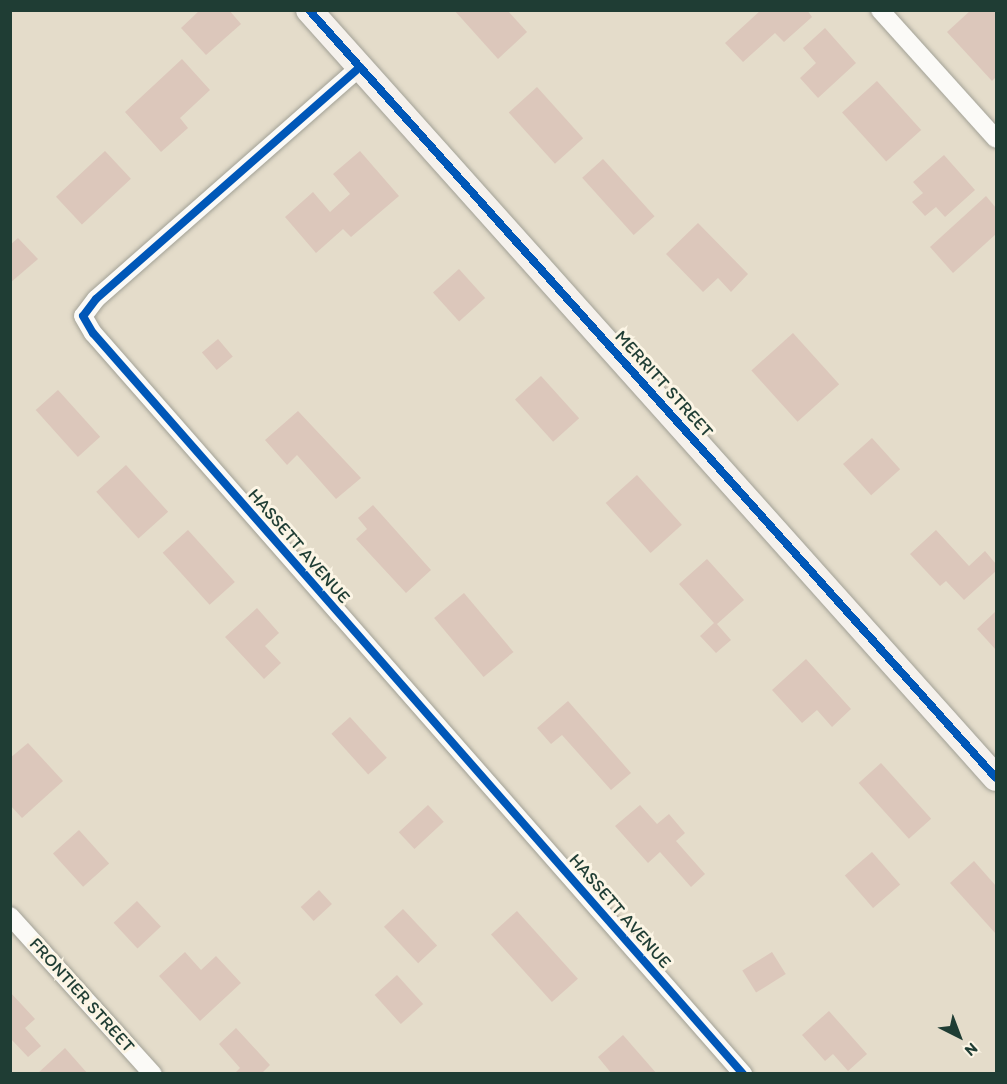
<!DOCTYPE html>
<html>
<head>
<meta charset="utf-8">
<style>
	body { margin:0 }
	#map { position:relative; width:1007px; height:1084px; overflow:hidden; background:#e4dcca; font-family:Itim,sans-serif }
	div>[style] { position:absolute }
	.building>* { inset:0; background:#dcc7bb; transform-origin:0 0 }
	.roads { filter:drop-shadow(0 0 2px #a2a196) drop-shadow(0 0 2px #a2a196) }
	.street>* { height:18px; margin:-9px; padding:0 9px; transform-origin:9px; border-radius:9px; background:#fbfaf7 }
	.secondary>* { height:26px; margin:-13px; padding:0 13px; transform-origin:13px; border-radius:13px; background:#f5f1ec }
	.cycleway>* { height:8px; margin:-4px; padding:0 4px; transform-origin:4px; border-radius:4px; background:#0057b8 }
	span { translate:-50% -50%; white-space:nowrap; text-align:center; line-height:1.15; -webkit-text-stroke:6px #fcf5e5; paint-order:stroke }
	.street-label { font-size:18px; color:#1f3d34 }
	.frame { position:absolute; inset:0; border:12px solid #1f3d34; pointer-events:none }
	.north { position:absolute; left:929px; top:1006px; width:60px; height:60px; -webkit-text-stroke:4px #fcf5e5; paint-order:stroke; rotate:138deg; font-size:16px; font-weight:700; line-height:24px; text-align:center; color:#1f3d34 }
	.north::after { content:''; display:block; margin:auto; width:21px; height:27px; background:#1f3d34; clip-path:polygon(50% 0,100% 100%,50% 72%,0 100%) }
</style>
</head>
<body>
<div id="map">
	<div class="building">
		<div style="clip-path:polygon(200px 10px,229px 10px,241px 24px,206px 55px,181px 28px)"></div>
		<div style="clip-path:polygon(454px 10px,507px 10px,527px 32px,498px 59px)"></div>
		<div style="clip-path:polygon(761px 10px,807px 10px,812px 17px,784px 42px,775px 33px,743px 62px,725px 43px)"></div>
		<div style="clip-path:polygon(971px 10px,996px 10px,996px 77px,992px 81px,947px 32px)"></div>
		<div style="clip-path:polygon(825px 28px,856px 63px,818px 98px,800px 78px,816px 63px,803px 48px)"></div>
		<div style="clip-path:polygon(182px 59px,210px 90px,180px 118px,188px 128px,161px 152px,125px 112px)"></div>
		<div style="left:877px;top:81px;width:66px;height:47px;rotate:48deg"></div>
		<div style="left:537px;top:87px;width:69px;height:38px;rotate:48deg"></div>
		<div style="left:105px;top:151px;width:38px;height:67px;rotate:47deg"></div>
		<div style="clip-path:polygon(360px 151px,399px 196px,351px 237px,343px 229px,316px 253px,285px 217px,313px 192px,330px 212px,350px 194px,333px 174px)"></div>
		<div style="clip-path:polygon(944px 155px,975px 190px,945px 217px,936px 207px,925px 216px,912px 202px,923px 193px,913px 182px)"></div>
		<div style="left:603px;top:159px;width:77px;height:28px;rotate:48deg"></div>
		<div style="clip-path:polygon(986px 196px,996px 208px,996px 234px,953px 273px,930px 247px)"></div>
		<div style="clip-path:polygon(698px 223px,748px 274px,731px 292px,718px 278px,703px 292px,666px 254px)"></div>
		<div style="clip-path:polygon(18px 238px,38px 259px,10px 283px,10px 245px)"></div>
		<div style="left:459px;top:269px;width:39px;height:35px;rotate:48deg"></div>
		<div style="left:793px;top:333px;width:69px;height:56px;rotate:48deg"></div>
		<div style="left:218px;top:339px;width:23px;height:21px;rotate:50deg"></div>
		<div style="left:541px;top:376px;width:57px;height:35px;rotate:48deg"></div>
		<div style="left:58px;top:390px;width:63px;height:30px;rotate:48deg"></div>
		<div style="clip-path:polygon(298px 411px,361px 478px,336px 499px,297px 455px,287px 465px,265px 440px)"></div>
		<div style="left:872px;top:438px;width:42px;height:39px;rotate:48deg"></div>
		<div style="left:126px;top:465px;width:63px;height:40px;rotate:48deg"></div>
		<div style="left:637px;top:475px;width:67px;height:42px;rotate:48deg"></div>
		<div style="clip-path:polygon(373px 505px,431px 570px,406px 593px,356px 539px,367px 529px,358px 518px)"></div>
		<div style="left:188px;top:530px;width:70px;height:34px;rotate:48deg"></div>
		<div style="clip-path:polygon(936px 530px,969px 566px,985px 551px,996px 564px,996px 571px,964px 600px,946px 581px,940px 586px,910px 554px)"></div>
		<div style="clip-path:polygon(707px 559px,744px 600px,717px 624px,731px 640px,716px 653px,700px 636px,714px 623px,679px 584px)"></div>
		<div style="left:464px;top:593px;width:77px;height:39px;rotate:50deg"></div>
		<div style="clip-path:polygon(257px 608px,279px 633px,265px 646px,281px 663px,264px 679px,225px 637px)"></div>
		<div style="clip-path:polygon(996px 611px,996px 650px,977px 629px)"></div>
		<div style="clip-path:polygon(806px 659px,851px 709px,832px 727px,817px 710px,802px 723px,772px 690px)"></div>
		<div style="clip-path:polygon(568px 701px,631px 773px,611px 790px,562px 735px,551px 744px,537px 728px)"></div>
		<div style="left:350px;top:717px;width:55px;height:25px;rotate:48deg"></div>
		<div style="clip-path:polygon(28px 743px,63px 781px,22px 818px,10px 805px,10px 758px)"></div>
		<div style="left:881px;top:763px;width:75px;height:30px;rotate:48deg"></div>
		<div style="left:428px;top:805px;width:23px;height:40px;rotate:47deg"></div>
		<div style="clip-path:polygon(640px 805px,657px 824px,669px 814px,685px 833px,676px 841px,705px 874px,691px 887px,660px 852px,648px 863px,615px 826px)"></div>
		<div style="left:79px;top:830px;width:45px;height:35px;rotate:48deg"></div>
		<div style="left:872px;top:852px;width:43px;height:36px;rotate:49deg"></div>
		<div style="clip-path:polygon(974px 861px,996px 886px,996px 934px,950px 883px)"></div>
		<div style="left:319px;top:890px;width:19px;height:25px;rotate:47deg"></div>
		<div style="left:137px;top:901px;width:35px;height:32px;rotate:47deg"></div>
		<div style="left:403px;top:909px;width:50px;height:26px;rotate:47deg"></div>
		<div style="left:517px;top:911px;width:91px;height:35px;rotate:48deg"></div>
		<div style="clip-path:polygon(185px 952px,201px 970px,216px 956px,241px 983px,200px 1021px,159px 976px)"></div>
		<div style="left:772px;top:952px;width:26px;height:35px;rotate:58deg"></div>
		<div style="left:397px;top:975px;width:39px;height:30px;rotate:48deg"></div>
		<div style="clip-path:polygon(10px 992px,35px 1019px,25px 1028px,41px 1046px,28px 1057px,10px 1038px)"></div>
		<div style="clip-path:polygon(829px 1011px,867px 1054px,848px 1071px,833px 1054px,825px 1061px,802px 1035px)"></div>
		<div style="clip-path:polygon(236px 1028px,270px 1065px,261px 1074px,234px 1074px,240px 1068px,219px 1044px)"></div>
		<div style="clip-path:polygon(623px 1035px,657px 1074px,612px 1074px,598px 1057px)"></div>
		<div style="clip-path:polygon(65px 1048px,88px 1074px,37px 1074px)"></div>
	</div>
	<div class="roads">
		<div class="street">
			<div style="left:880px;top:10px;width:173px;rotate:48deg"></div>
			<div style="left:360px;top:67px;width:351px;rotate:138.7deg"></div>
			<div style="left:96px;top:299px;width:21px;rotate:127deg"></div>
			<div style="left:83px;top:316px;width:20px;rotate:60deg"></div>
			<div style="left:93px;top:333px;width:986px;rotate:48.74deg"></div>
			<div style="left:10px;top:916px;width:213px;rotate:47.9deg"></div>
		</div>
		<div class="secondary">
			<div style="left:309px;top:10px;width:1030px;rotate:48.19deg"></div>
		</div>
	</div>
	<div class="cycleway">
		<div style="left:309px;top:10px;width:1030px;rotate:48.19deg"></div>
		<div style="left:360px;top:67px;width:351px;rotate:138.7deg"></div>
		<div style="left:96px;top:299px;width:21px;rotate:127deg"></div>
		<div style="left:83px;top:316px;width:20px;rotate:60deg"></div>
		<div style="left:93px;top:333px;width:986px;rotate:48.74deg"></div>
	</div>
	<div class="street-label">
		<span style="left:664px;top:384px;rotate:48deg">MERRITT STREET</span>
		<span style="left:299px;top:546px;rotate:49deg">HASSETT AVENUE</span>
		<span style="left:620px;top:911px;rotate:49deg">HASSETT AVENUE</span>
		<span style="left:82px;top:995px;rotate:48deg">FRONTIER STREET</span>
	</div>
	<div class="frame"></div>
	<div class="north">N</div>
</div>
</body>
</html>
